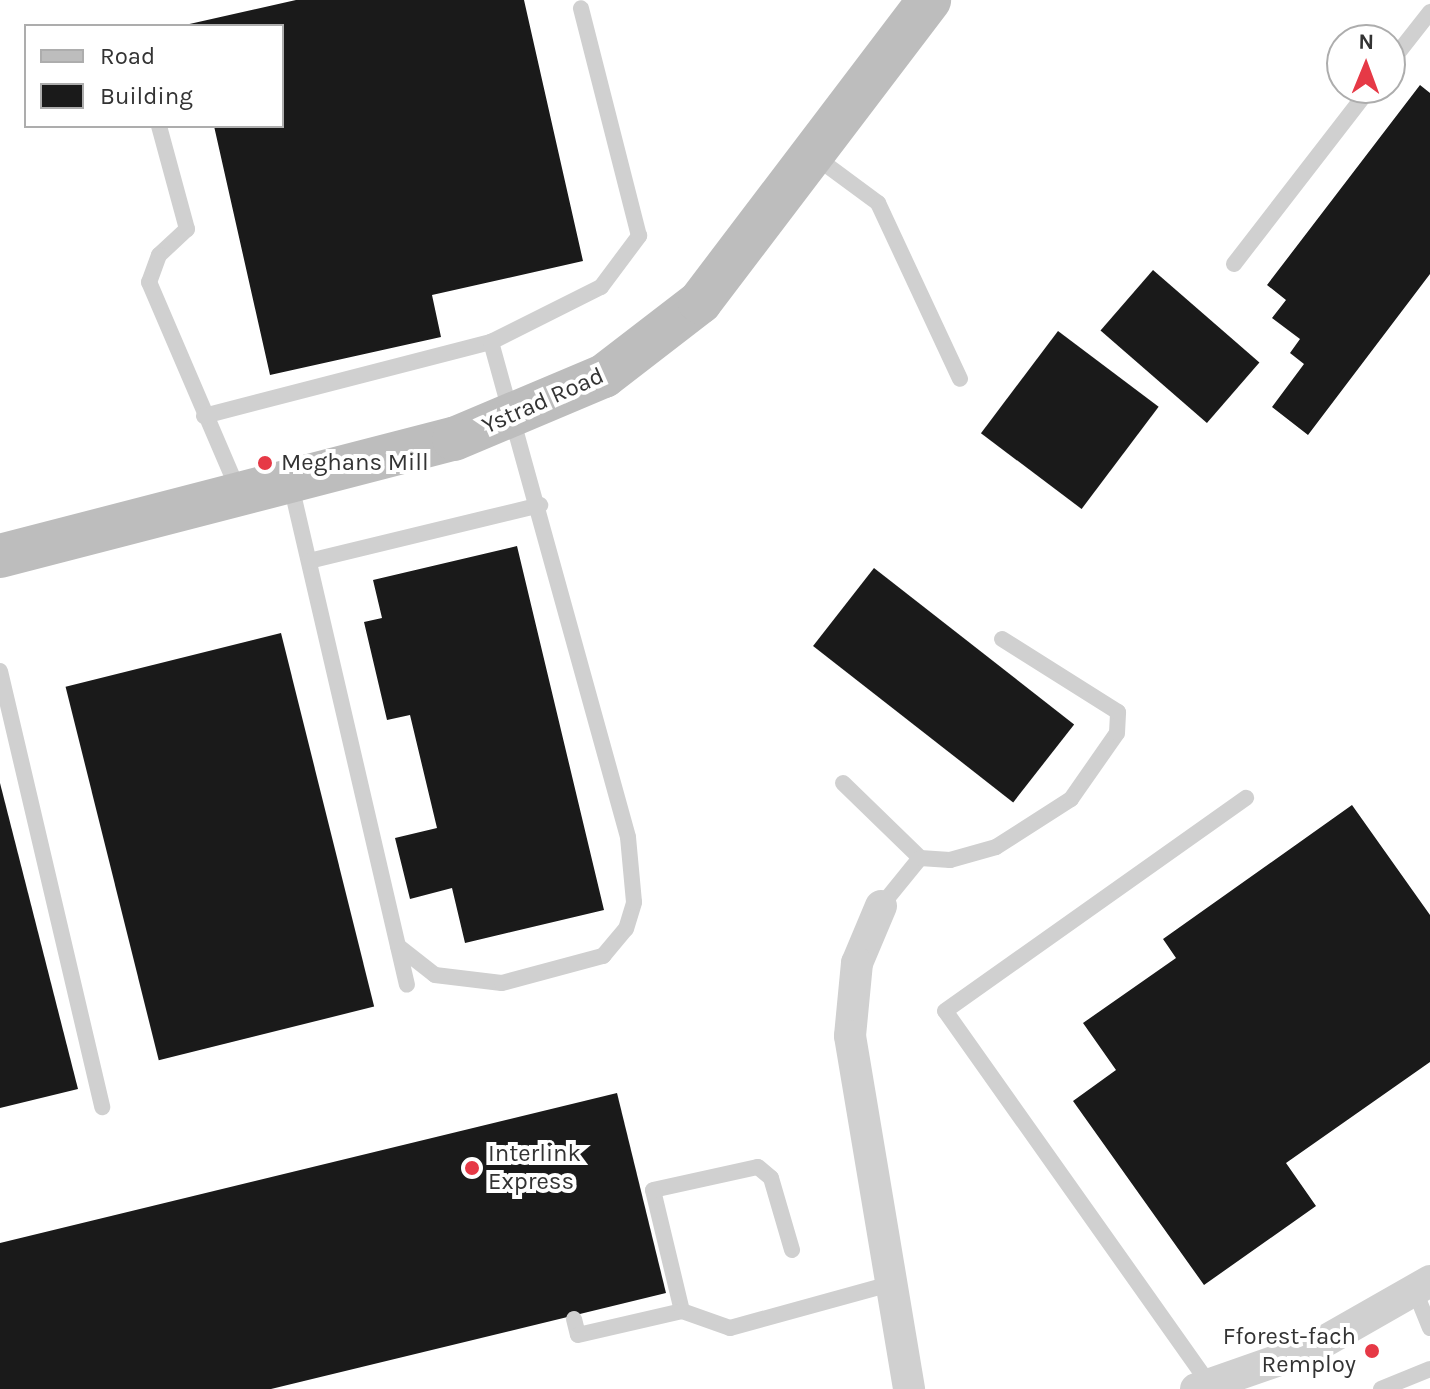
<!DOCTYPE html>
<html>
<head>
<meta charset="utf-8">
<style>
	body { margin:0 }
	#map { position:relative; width:1430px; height:1389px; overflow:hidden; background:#fff; font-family:Karla,sans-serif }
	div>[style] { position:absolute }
	.building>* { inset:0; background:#1a1a1a; transform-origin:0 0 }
	.lane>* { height:16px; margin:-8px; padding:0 8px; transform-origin:8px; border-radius:8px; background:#d0d0d0 }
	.street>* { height:32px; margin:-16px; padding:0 16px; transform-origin:16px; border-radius:16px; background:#d0d0d0 }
	.secondary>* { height:44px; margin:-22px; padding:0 22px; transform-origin:22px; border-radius:22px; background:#bdbdbd }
	.dots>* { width:22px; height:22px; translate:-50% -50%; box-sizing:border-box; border:4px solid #fff; border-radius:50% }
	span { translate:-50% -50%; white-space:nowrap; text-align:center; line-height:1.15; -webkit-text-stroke:8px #fff; paint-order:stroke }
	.street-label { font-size:24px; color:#333 }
	.poi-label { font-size:24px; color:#333 }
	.left { translate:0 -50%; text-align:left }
	.right { translate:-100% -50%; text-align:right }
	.legend { position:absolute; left:24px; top:24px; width:260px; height:104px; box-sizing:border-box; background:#fff; border:2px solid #adadad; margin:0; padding:10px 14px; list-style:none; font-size:24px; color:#333 }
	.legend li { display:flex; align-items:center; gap:16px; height:40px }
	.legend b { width:40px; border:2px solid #adadad }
	.north { position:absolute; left:1326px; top:24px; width:80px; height:80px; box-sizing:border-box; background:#fff; border:2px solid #adadad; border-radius:50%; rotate:1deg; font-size:22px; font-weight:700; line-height:32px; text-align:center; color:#333 }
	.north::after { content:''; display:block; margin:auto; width:28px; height:36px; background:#e63946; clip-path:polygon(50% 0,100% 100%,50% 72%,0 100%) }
</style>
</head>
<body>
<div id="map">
	<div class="building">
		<div style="clip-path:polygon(296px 0,524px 0,583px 261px,432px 295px,441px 337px,270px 375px,214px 126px,282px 126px,282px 26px,185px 25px)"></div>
		<div style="clip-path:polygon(1420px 85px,1430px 93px,1430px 274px,1308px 435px,1272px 407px,1304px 364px,1290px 353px,1300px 339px,1272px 318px,1286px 300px,1267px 285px)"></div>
		<div style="left:1153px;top:270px;width:141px;height:80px;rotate:41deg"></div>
		<div style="left:1058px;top:331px;width:126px;height:128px;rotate:37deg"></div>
		<div style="clip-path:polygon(517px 546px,604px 910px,465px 943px,452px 888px,410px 899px,395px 838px,437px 828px,410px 715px,387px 720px,364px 622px,382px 618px,373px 580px)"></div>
		<div style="left:874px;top:568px;width:254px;height:99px;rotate:38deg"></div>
		<div style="left:281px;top:633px;width:385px;height:222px;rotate:76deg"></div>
		<div style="clip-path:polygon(0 783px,78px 1089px,0 1108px)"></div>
		<div style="clip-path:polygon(1352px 805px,1430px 915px,1430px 1062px,1286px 1163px,1316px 1206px,1204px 1285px,1073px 1101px,1116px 1070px,1083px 1023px,1176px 958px,1163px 939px)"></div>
		<div style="clip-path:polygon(617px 1093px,666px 1293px,271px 1389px,0 1389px,0 1243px)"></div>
	</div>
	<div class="lane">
		<div style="left:1390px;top:63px;width:65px;rotate:-51.9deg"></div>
		<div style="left:159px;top:126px;width:107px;rotate:74.8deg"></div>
		<div style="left:187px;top:229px;width:38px;rotate:137deg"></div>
		<div style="left:159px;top:255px;width:29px;rotate:110deg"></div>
		<div style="left:149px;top:282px;width:228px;rotate:66.8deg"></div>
		<div style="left:813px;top:155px;width:81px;rotate:36.4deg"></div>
		<div style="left:878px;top:203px;width:194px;rotate:65deg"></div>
		<div style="left:1234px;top:264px;width:222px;rotate:-52.3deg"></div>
		<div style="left:204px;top:416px;width:296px;rotate:-14.5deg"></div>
		<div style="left:290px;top:481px;width:517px;rotate:76.93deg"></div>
		<div style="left:309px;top:561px;width:238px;rotate:-13.6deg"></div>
		<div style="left:0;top:671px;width:448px;rotate:76.8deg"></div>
		<div style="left:843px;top:783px;width:107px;rotate:44.2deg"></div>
		<div style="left:881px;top:906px;width:62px;rotate:-50.9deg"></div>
		<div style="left:920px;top:858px;width:30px;rotate:4deg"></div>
		<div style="left:950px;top:860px;width:48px;rotate:-15.8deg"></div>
		<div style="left:996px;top:847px;width:89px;rotate:-32.6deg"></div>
		<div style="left:1071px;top:799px;width:80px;rotate:-55.1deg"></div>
		<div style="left:1117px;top:733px;width:21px;rotate:-87deg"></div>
		<div style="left:1118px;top:712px;width:137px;rotate:-147.8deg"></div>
		<div style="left:398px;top:946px;width:47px;rotate:38.1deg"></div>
		<div style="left:435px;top:975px;width:67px;rotate:6.8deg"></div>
		<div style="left:502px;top:983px;width:105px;rotate:-15deg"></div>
		<div style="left:603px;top:956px;width:35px;rotate:-50deg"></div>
		<div style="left:626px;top:929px;width:28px;rotate:-73deg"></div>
		<div style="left:634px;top:902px;width:65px;rotate:-95.3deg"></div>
		<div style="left:628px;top:837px;width:514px;rotate:-105.47deg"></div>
		<div style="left:491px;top:342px;width:123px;rotate:-26.6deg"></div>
		<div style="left:601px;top:287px;width:64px;rotate:-53.3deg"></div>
		<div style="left:639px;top:236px;width:235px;rotate:-104.3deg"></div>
		<div style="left:1415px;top:1291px;width:40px;rotate:68deg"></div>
		<div style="left:682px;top:1311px;width:124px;rotate:-103.5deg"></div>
		<div style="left:653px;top:1190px;width:107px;rotate:-12.4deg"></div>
		<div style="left:758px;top:1167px;width:17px;rotate:40deg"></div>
		<div style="left:771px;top:1178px;width:75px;rotate:73.7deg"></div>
		<div style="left:574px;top:1319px;width:16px;rotate:76deg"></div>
		<div style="left:578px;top:1335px;width:107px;rotate:-13deg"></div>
		<div style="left:682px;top:1311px;width:51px;rotate:19.5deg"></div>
		<div style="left:730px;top:1328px;width:166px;rotate:-15.4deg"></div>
		<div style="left:1210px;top:1385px;width:458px;rotate:-125.3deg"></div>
		<div style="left:945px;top:1011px;width:369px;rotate:-35.3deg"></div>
		<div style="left:1381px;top:1389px;width:53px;rotate:-22.2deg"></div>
	</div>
	<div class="street">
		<div style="left:881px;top:906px;width:62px;rotate:112.8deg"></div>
		<div style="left:857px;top:963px;width:73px;rotate:95.5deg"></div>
		<div style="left:850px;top:1036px;width:358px;rotate:80.5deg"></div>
		<div style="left:1196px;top:1389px;width:122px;rotate:-19.2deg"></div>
		<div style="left:1311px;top:1349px;width:137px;rotate:-29.7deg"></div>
	</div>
	<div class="secondary">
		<div style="left:0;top:556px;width:469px;rotate:-14.5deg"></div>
		<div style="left:454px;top:439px;width:163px;rotate:-22.8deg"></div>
		<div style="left:604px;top:376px;width:121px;rotate:-37.6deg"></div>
		<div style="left:700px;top:302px;width:379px;rotate:-52.8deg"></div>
	</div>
	<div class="dots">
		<div style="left:265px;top:463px;background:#e63946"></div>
		<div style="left:472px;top:1168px;background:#e63946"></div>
		<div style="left:1372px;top:1351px;background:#e63946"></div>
	</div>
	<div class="street-label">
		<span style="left:543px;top:401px;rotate:-24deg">Ystrad Road</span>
	</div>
	<div class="poi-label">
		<span class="left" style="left:281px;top:463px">Meghans Mill</span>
		<span class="left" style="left:488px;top:1168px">Interlink<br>Express</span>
		<span class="right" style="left:1356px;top:1351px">Fforest-fach<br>Remploy</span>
	</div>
	<ul class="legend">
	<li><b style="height:10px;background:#bdbdbd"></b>Road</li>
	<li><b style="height:22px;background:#1a1a1a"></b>Building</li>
	</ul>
	<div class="north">N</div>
</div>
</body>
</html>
